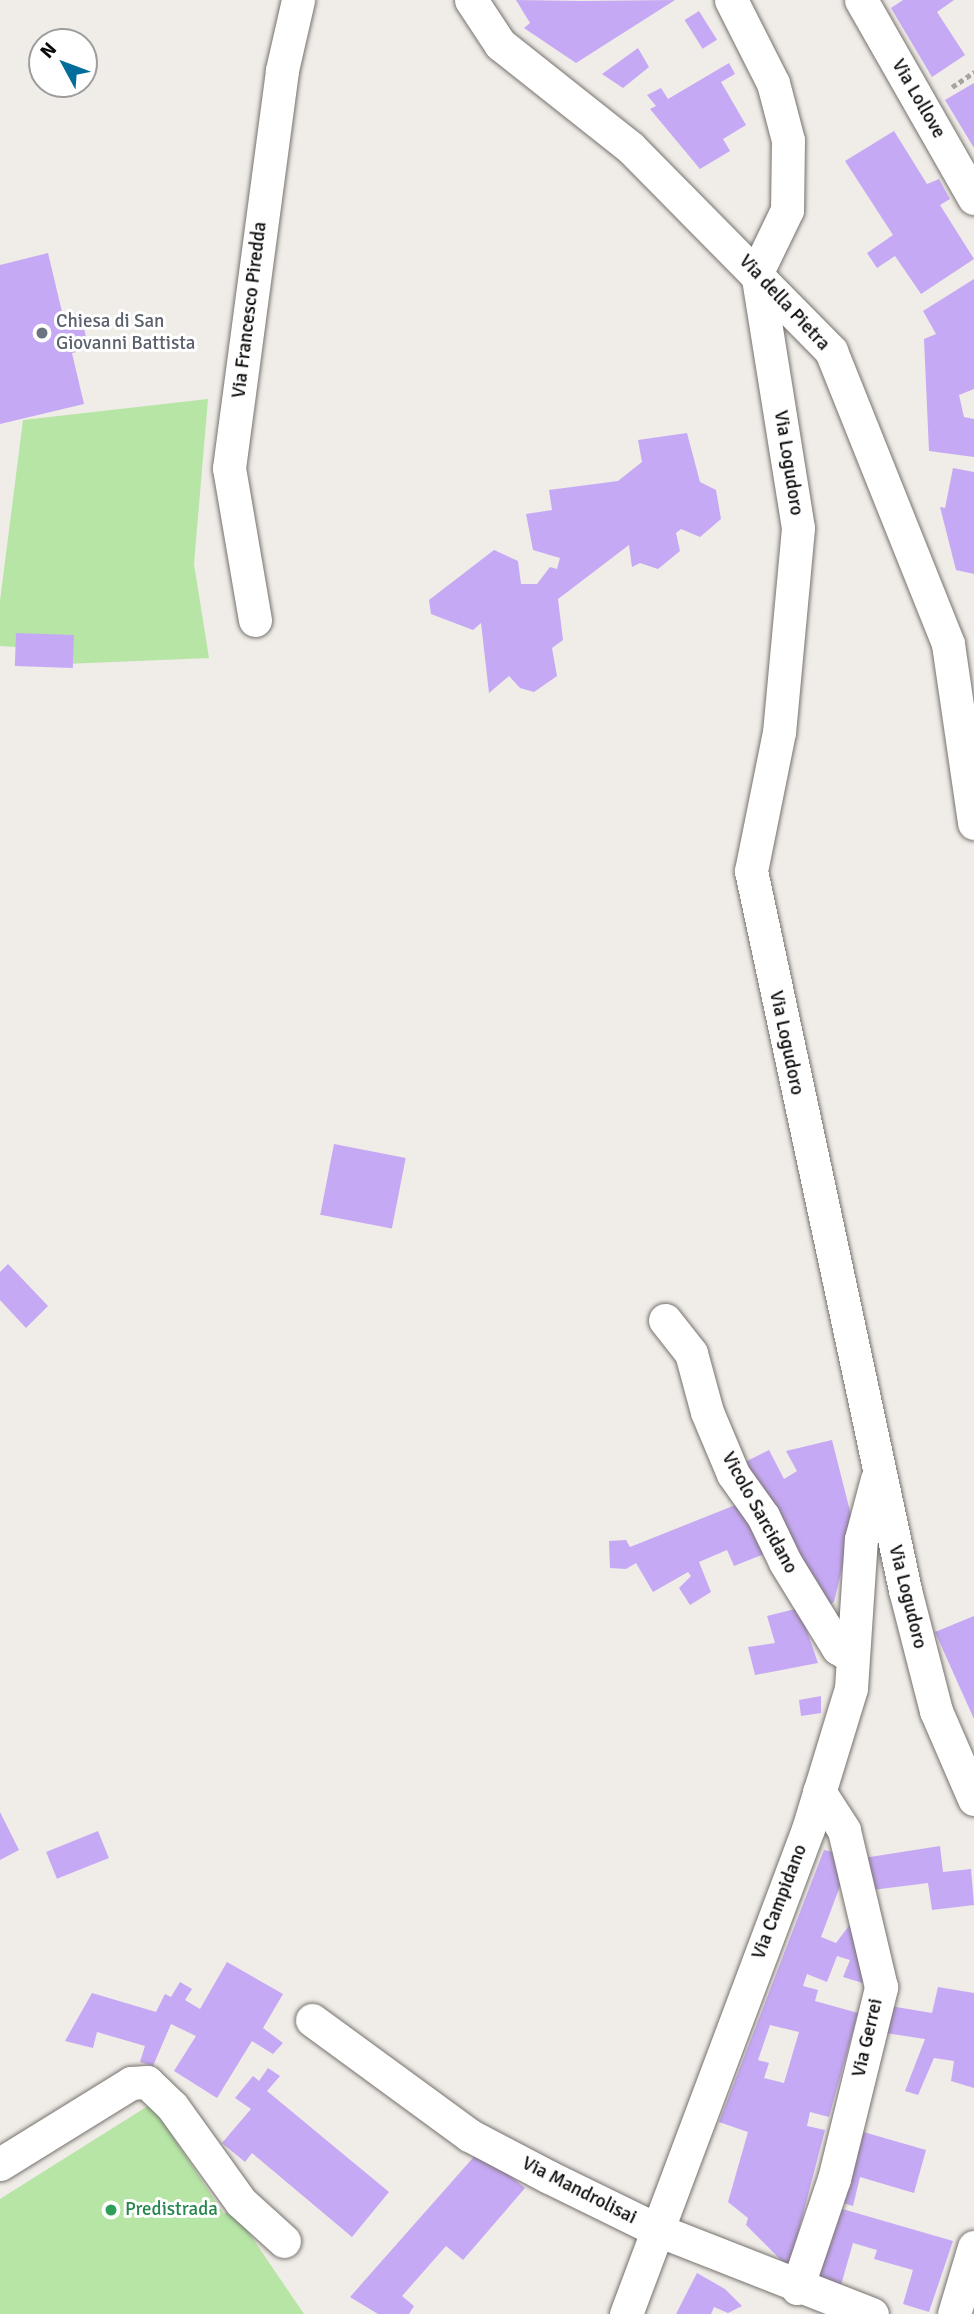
<!DOCTYPE html>
<html>
<head>
<meta charset="utf-8">
<style>
	body { margin:0 }
	#map { position:relative; width:974px; height:2314px; overflow:hidden; background:#f0ece7; font-family:Signika,sans-serif }
	div>[style] { position:absolute }
	.green>* { inset:0; background:#b6e5a6 }
	.building>* { inset:0; background:#c6a9f4; transform-origin:0 0 }
	.path>* { height:4.5px; margin-top:-2.25px; transform-origin:0; background:repeating-linear-gradient(90deg,#a7a4a0 0 5px,transparent 0 8.5px) }
	.roads { filter:drop-shadow(0 0 2px #76726e) drop-shadow(0 0 2px #76726e) }
	.street>* { height:33px; margin:-16.5px; padding:0 16.5px; transform-origin:16.5px; border-radius:16.5px; background:#fff }
	.dots>* { width:19px; height:19px; translate:-50% -50%; box-sizing:border-box; border:4px solid #fff; border-radius:50% }
	span { translate:-50% -50%; white-space:nowrap; text-align:center; line-height:1.15; -webkit-text-stroke:6px #fff; paint-order:stroke }
	.street-label { font-size:19px; color:#0c0b09 }
	.worship-label { font-size:19px; color:#5b616d }
	.left { translate:0 -50%; text-align:left }
	.leisure-label { font-size:19px; color:#27864d }
	.north { position:absolute; left:28px; top:28px; width:70px; height:70px; box-sizing:border-box; background:#fff; border:2px solid #9e9d9d; border-radius:50%; rotate:311deg; font-size:19px; font-weight:700; line-height:28px; text-align:center; color:#0c0b09 }
	.north::after { content:''; display:block; margin:auto; width:24px; height:32px; background:#026d9a; clip-path:polygon(50% 0,100% 100%,50% 72%,0 100%) }
</style>
</head>
<body>
<div id="map">
	<div class="green">
		<div style="clip-path:polygon(208px 399px,194px 564px,209px 658px,16px 666px,16px 647px,0 646px,0 601px,23px 420px)"></div>
		<div style="clip-path:polygon(151px 2104px,224px 2214px,232px 2208px,304px 2314px,0 2314px,0 2199px)"></div>
	</div>
	<div class="building">
		<div style="clip-path:polygon(516px 0,581px 1px,675px 0,576px 63px,524px 28px,530px 23px)"></div>
		<div style="clip-path:polygon(903px 0,954px 0,937px 12px,965px 55px,932px 77px,891px 8px)"></div>
		<div style="left:699px;top:11px;width:34px;height:17px;rotate:58deg"></div>
		<div style="clip-path:polygon(638px 48px,649px 67px,623px 88px,602px 74px)"></div>
		<div style="clip-path:polygon(729px 63px,735px 74px,721px 82px,746px 125px,723px 139px,730px 151px,700px 169px,650px 109px,656px 106px,647px 95px,661px 88px,668px 99px)"></div>
		<div style="clip-path:polygon(974px 83px,974px 148px,945px 100px)"></div>
		<div style="clip-path:polygon(894px 131px,927px 184px,939px 179px,950px 199px,940px 205px,974px 259px,921px 294px,895px 256px,877px 268px,867px 253px,893px 235px,845px 161px)"></div>
		<div style="clip-path:polygon(48px 253px,63px 316px,80px 313px,89px 349px,72px 353px,84px 404px,0 424px,0 265px)"></div>
		<div style="clip-path:polygon(974px 279px,974px 389px,959px 395px,964px 417px,974px 419px,974px 457px,929px 451px,924px 339px,936px 334px,923px 311px)"></div>
		<div style="clip-path:polygon(687px 433px,700px 482px,716px 490px,721px 519px,700px 537px,681px 529px,676px 533px,680px 551px,658px 569px,640px 563px,632px 567px,629px 545px,558px 599px,563px 640px,552px 648px,557px 676px,534px 692px,520px 688px,509px 676px,489px 693px,481px 623px,473px 630px,431px 614px,429px 600px,494px 550px,518px 561px,521px 584px,537px 584px,550px 567px,557px 569px,560px 558px,533px 550px,526px 514px,552px 510px,549px 490px,618px 481px,642px 462px,638px 440px)"></div>
		<div style="clip-path:polygon(953px 468px,974px 472px,974px 574px,956px 570px,940px 507px,945px 508px)"></div>
		<div style="left:16px;top:633px;width:58px;height:33px;rotate:2deg"></div>
		<div style="left:334px;top:1144px;width:73px;height:72px;rotate:11deg"></div>
		<div style="clip-path:polygon(8px 1264px,48px 1306px,26px 1328px,0 1300px,0 1272px)"></div>
		<div style="clip-path:polygon(832px 1440px,853px 1523px,834px 1602px,824px 1607px,743px 1463px,769px 1450px,784px 1479px,797px 1471px,786px 1451px)"></div>
		<div style="clip-path:polygon(743px 1502px,769px 1552px,734px 1566px,727px 1550px,699px 1562px,711px 1592px,690px 1605px,679px 1588px,691px 1576px,688px 1572px,653px 1592px,636px 1563px,626px 1569px,610px 1568px,609px 1541px,626px 1540px,630px 1547px)"></div>
		<div style="clip-path:polygon(799px 1608px,818px 1663px,755px 1675px,748px 1647px,775px 1643px,767px 1616px)"></div>
		<div style="clip-path:polygon(974px 1616px,974px 1719px,935px 1632px)"></div>
		<div style="clip-path:polygon(821px 1696px,821px 1713px,801px 1716px,799px 1700px)"></div>
		<div style="clip-path:polygon(0 1812px,19px 1850px,0 1860px)"></div>
		<div style="left:98px;top:1831px;width:29px;height:56px;rotate:68deg"></div>
		<div style="clip-path:polygon(940px 1846px,943px 1872px,971px 1869px,974px 1905px,932px 1910px,928px 1883px,864px 1891px,857px 1859px)"></div>
		<div style="clip-path:polygon(evenodd,824px 1850px,842px 1854px,846px 1870px,821px 1937px,836px 1943px,854px 1919px,866px 1984px,843px 1977px,850px 1960px,837px 1956px,827px 1982px,807px 1974px,803px 1986px,818px 1990px,815px 2001px,858px 2013px,829px 2117px,810px 2112px,807px 2126px,825px 2130px,789px 2268px,746px 2225px,748px 2218px,728px 2202px,748px 2132px,719px 2122px,824px 1850px,770px 2025px,799px 2032px,784px 2083px,764px 2078px,769px 2063px,758px 2060px,770px 2025px)"></div>
		<div style="clip-path:polygon(227px 1962px,283px 1994px,263px 2028px,283px 2043px,273px 2054px,252px 2041px,217px 2098px,174px 2071px,196px 2036px,171px 2024px,153px 2066px,140px 2062px,145px 2046px,97px 2032px,93px 2048px,65px 2041px,92px 1993px,156px 2012px,165px 1994px,171px 1997px,180px 1982px,192px 1989px,185px 2000px,200px 2009px)"></div>
		<div style="clip-path:polygon(938px 1987px,974px 1993px,974px 2088px,951px 2081px,954px 2061px,934px 2058px,918px 2095px,905px 2091px,925px 2039px,879px 2032px,884px 2005px,932px 2013px)"></div>
		<div style="clip-path:polygon(268px 2068px,280px 2076px,267px 2091px,389px 2192px,352px 2237px,252px 2153px,245px 2162px,222px 2143px,251px 2109px,235px 2098px,253px 2076px,259px 2081px)"></div>
		<div style="clip-path:polygon(860px 2131px,926px 2150px,914px 2193px,860px 2177px,853px 2206px,840px 2202px)"></div>
		<div style="clip-path:polygon(479px 2151px,525px 2188px,463px 2260px,446px 2246px,402px 2296px,414px 2306px,409px 2314px,378px 2314px,350px 2297px)"></div>
		<div style="clip-path:polygon(839px 2208px,953px 2241px,929px 2312px,903px 2304px,913px 2270px,874px 2259px,877px 2250px,853px 2243px,841px 2285px,818px 2279px)"></div>
		<div style="clip-path:polygon(697px 2273px,725px 2289px,742px 2306px,728px 2313px,714px 2307px,711px 2314px,676px 2314px)"></div>
	</div>
	<div class="path">
		<div style="left:952px;top:87px;width:27px;rotate:-34deg"></div>
	</div>
	<div class="roads">
		<div class="street">
			<div style="left:471px;top:0;width:53px;rotate:56.6deg"></div>
			<div style="left:500px;top:44px;width:167px;rotate:38.4deg"></div>
			<div style="left:631px;top:148px;width:285px;rotate:45.4deg"></div>
			<div style="left:831px;top:351px;width:315px;rotate:68.2deg"></div>
			<div style="left:948px;top:644px;width:181px;rotate:81.7deg"></div>
			<div style="left:731px;top:0;width:93px;rotate:63.2deg"></div>
			<div style="left:773px;top:83px;width:59px;rotate:75.3deg"></div>
			<div style="left:788px;top:140px;width:70px;rotate:90.8deg"></div>
			<div style="left:787px;top:210px;width:69px;rotate:115.8deg"></div>
			<div style="left:861px;top:0;width:228px;rotate:60.3deg"></div>
			<div style="left:757px;top:272px;width:259px;rotate:80.9deg"></div>
			<div style="left:798px;top:528px;width:205px;rotate:95.3deg"></div>
			<div style="left:779px;top:732px;width:142px;rotate:101.4deg"></div>
			<div style="left:751px;top:871px;width:735px;rotate:77.91deg"></div>
			<div style="left:905px;top:1590px;width:125px;rotate:75.6deg"></div>
			<div style="left:936px;top:1711px;width:96px;rotate:66.6deg"></div>
			<div style="left:255px;top:620px;width:154px;rotate:-99.7deg"></div>
			<div style="left:229px;top:468px;width:402px;rotate:-82.4deg"></div>
			<div style="left:282px;top:70px;width:72px;rotate:-77.1deg"></div>
			<div style="left:665px;top:1320px;width:42px;rotate:51.8deg"></div>
			<div style="left:691px;top:1353px;width:61px;rotate:74.8deg"></div>
			<div style="left:707px;top:1412px;width:67px;rotate:67.2deg"></div>
			<div style="left:733px;top:1474px;width:52px;rotate:54.5deg"></div>
			<div style="left:763px;top:1516px;width:51px;rotate:64.4deg"></div>
			<div style="left:785px;top:1562px;width:101px;rotate:58.4deg"></div>
			<div style="left:838px;top:1648px;width:17px;rotate:31deg"></div>
			<div style="left:312px;top:2020px;width:195px;rotate:36.2deg"></div>
			<div style="left:469px;top:2135px;width:90px;rotate:27.7deg"></div>
			<div style="left:549px;top:2177px;width:118px;rotate:26.1deg"></div>
			<div style="left:655px;top:2229px;width:233px;rotate:21.4deg"></div>
			<div style="left:0;top:2164px;width:154px;rotate:-31.7deg"></div>
			<div style="left:131px;top:2083px;width:16px;rotate:-4deg"></div>
			<div style="left:147px;top:2082px;width:35px;rotate:44deg"></div>
			<div style="left:172px;top:2106px;width:118px;rotate:54.3deg"></div>
			<div style="left:241px;top:2202px;width:58px;rotate:42.2deg"></div>
			<div style="left:797px;top:2288px;width:115px;rotate:-71.3deg"></div>
			<div style="left:834px;top:2179px;width:198px;rotate:-76.2deg"></div>
			<div style="left:881px;top:1987px;width:161px;rotate:-103.3deg"></div>
			<div style="left:844px;top:1830px;width:46px;rotate:-122.7deg"></div>
			<div style="left:626px;top:2314px;width:518px;rotate:-69.43deg"></div>
			<div style="left:808px;top:1829px;width:147px;rotate:-73deg"></div>
			<div style="left:851px;top:1688px;width:149px;rotate:-86.2deg"></div>
			<div style="left:861px;top:1539px;width:62px;rotate:-75.1deg"></div>
			<div style="left:954px;top:2314px;width:70px;rotate:-73.4deg"></div>
		</div>
	</div>
	<div class="dots">
		<div style="left:42px;top:333px;background:#6b7280"></div>
		<div style="left:111px;top:2210px;background:#2e9e5b"></div>
	</div>
	<div class="street-label">
		<span style="left:918px;top:99px;rotate:60deg">Via Lollove</span>
		<span style="left:784px;top:303px;rotate:47deg">Via della Pietra</span>
		<span style="left:250px;top:310px;rotate:-83deg">Via Francesco Piredda</span>
		<span style="left:788px;top:463px;rotate:81deg">Via Logudoro</span>
		<span style="left:786px;top:1043px;rotate:78deg">Via Logudoro</span>
		<span style="left:759px;top:1513px;rotate:61deg">Vicolo Sarcidano</span>
		<span style="left:907px;top:1597px;rotate:76deg">Via Logudoro</span>
		<span style="left:780px;top:1902px;rotate:-69deg">Via Campidano</span>
		<span style="left:868px;top:2038px;rotate:-77deg">Via Gerrei</span>
		<span style="left:579px;top:2191px;rotate:27deg">Via Mandrolisai</span>
	</div>
	<div class="worship-label">
		<span class="left" style="left:56px;top:333px">Chiesa di San<br>Giovanni Battista</span>
	</div>
	<div class="leisure-label">
		<span class="left" style="left:125px;top:2210px">Predistrada</span>
	</div>
	<div class="north">N</div>
</div>
</body>
</html>
